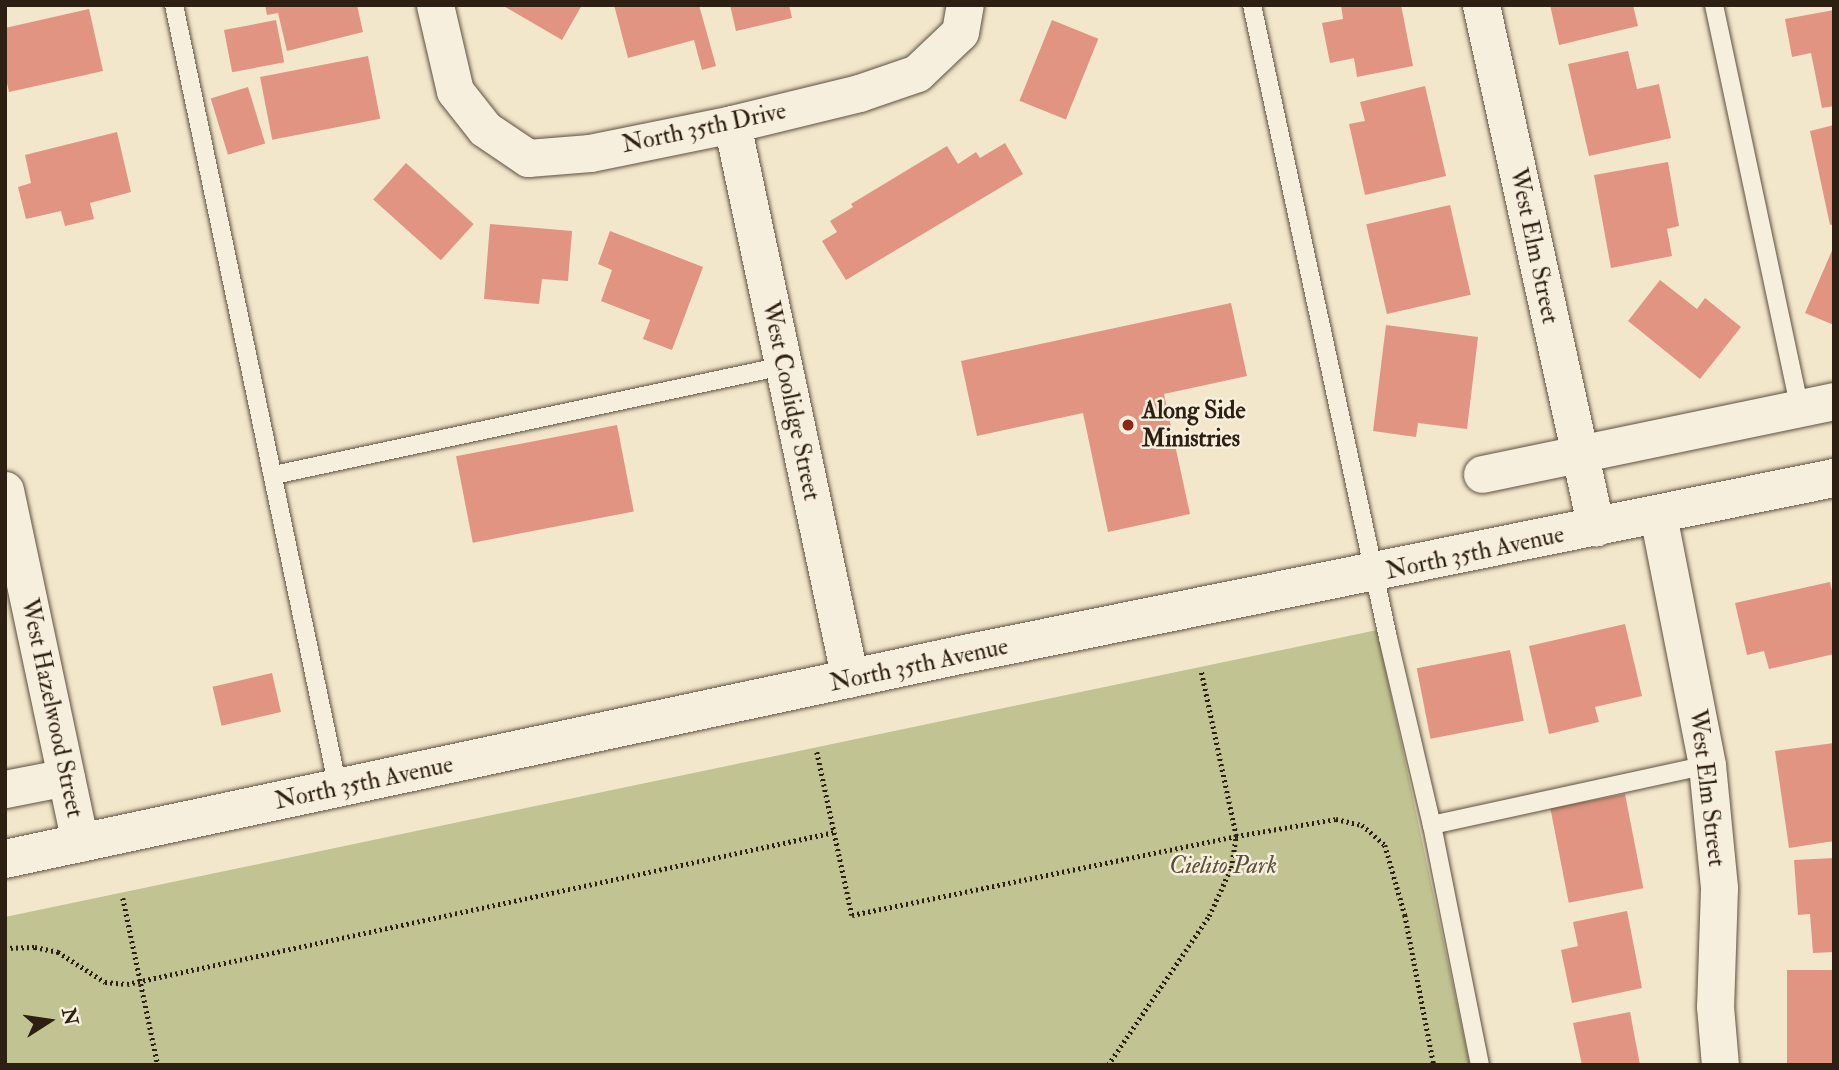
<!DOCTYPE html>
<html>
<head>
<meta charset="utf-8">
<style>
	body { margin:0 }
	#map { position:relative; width:1839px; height:1070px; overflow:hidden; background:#f2e7cb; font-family:"IM FELL Double Pica",serif }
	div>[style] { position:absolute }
	.green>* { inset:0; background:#c2c392 }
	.building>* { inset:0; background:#e09481; transform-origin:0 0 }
	.path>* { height:4.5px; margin-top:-2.25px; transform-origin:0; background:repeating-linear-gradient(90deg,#2e1f13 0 2px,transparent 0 5.5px) }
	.roads { filter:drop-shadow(0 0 2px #5f5141) drop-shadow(0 0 2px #5f5141) }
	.service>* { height:18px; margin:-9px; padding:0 9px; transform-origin:9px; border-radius:9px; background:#f7efdd }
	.minor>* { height:37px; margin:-18.5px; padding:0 18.5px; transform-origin:18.5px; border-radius:18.5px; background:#f7efdd }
	.secondary>* { height:38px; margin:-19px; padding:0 19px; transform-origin:19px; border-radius:19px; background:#f7efdd }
	.dots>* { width:19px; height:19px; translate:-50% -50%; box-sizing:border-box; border:4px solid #f7efdd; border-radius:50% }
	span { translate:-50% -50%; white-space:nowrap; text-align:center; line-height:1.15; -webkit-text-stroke:5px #f7efdd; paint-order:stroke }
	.street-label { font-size:24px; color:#2e1f13 }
	.poi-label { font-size:24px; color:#2e1f13; font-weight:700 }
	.left { translate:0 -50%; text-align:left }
	.park-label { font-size:24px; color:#5a5039; font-style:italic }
	.frame { position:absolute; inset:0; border:7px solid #2e1f13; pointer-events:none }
	.north { position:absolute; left:14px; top:986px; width:70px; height:70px; -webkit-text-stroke:5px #f7efdd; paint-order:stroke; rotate:78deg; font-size:19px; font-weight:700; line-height:28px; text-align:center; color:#2e1f13 }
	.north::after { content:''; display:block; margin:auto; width:24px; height:32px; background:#2e1f13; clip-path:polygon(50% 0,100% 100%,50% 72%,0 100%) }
</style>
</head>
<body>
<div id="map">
	<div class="green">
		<div style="clip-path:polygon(1377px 630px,1470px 1065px,5px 1065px,5px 917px)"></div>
	</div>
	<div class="building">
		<div style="clip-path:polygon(265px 5px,357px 5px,363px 32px,287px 51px,278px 13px,267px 15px)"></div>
		<div style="clip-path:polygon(502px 5px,582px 5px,562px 40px)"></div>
		<div style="clip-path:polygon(614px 5px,699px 5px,716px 66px,702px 70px,694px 40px,628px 58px)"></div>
		<div style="clip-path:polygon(730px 5px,789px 5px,792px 18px,736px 31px)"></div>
		<div style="clip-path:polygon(1341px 5px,1401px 5px,1413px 66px,1357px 77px,1354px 58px,1330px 63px,1322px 23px,1343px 19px)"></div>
		<div style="clip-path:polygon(1550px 5px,1633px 5px,1638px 26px,1559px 45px)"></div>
		<div style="clip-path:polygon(89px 9px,103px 71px,9px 92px,5px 74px,5px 28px)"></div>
		<div style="clip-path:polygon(1834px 10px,1834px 106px,1822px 108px,1811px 53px,1792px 57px,1785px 19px)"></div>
		<div style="left:276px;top:20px;width:43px;height:53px;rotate:79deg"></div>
		<div style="left:1052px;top:20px;width:50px;height:87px;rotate:22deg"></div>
		<div style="clip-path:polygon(1628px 51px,1637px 89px,1659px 84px,1671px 138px,1589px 156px,1568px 64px)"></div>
		<div style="left:368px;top:56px;width:64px;height:110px;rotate:79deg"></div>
		<div style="clip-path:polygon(1425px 86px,1446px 176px,1365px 195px,1349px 124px,1365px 121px,1360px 102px)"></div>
		<div style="left:248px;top:87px;width:59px;height:39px;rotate:73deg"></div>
		<div style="clip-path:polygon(1834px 125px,1834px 224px,1830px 225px,1810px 131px)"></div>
		<div style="clip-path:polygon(117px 132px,131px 192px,90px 203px,94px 219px,65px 226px,61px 211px,26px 219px,18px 187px,31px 183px,25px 155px)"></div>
		<div style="clip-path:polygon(1005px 143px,1023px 174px,846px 280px,822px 241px,837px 232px,830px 221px,853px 207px,851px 204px,947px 146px,958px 164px,976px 152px,980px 158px)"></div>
		<div style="clip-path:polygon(1668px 162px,1679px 226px,1667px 229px,1672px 256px,1611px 268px,1594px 175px)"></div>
		<div style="left:406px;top:163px;width:91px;height:49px;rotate:42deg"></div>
		<div style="left:1450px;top:205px;width:92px;height:86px;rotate:77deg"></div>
		<div style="clip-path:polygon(490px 224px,572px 231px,568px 281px,542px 279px,539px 304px,484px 299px)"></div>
		<div style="clip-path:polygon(610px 231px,703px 267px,672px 350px,643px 339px,650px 320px,601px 301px,612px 270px,598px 264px)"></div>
		<div style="clip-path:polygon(1834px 246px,1834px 325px,1805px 313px)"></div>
		<div style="clip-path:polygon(1660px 280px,1697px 309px,1705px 298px,1741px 327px,1700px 379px,1628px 321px)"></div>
		<div style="clip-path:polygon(1231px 303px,1247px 376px,1164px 394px,1190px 514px,1108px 532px,1083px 413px,977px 436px,961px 361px)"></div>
		<div style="clip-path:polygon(1386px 325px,1478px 337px,1467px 429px,1418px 423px,1416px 437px,1373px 431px)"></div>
		<div style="left:617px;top:425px;width:88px;height:164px;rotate:79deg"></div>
		<div style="clip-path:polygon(1830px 582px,1834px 600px,1834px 654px,1769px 669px,1764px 651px,1747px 655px,1735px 603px)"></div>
		<div style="clip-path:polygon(1625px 624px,1642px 696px,1595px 707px,1599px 722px,1549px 734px,1529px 646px)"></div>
		<div style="left:1510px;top:650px;width:72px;height:95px;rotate:79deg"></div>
		<div style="left:272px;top:673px;width:40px;height:61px;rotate:77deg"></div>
		<div style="clip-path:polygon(1834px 743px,1834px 841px,1789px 848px,1775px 751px)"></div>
		<div style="left:1625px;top:794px;width:96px;height:76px;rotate:79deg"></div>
		<div style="clip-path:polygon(1834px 858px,1834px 952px,1813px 953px,1810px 914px,1798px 915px,1794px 860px)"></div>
		<div style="clip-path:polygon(1627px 911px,1642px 988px,1572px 1003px,1561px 950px,1578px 946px,1573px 922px)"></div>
		<div style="left:1834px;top:970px;width:95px;height:47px;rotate:90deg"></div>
		<div style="clip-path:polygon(1630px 1012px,1640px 1065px,1582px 1065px,1573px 1023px)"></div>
	</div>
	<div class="path">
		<div style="left:817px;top:752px;width:167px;rotate:77.9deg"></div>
		<div style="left:852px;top:915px;width:392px;rotate:-11.6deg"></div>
		<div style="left:1236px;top:836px;width:101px;rotate:-9.6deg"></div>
		<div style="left:1336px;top:819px;width:27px;rotate:13deg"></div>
		<div style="left:1362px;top:825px;width:30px;rotate:41deg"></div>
		<div style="left:1385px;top:845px;width:73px;rotate:74.1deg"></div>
		<div style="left:1405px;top:915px;width:153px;rotate:79.1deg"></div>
		<div style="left:123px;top:898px;width:171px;rotate:78.2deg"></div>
		<div style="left:5px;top:948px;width:30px;rotate:-2deg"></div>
		<div style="left:35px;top:947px;width:24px;rotate:12deg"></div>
		<div style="left:58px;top:952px;width:56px;rotate:32.6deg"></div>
		<div style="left:105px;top:982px;width:22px;rotate:5deg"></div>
		<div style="left:127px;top:984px;width:724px;rotate:-12.12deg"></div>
		<div style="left:1108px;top:1065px;width:180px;rotate:-55.9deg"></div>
		<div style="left:1209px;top:916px;width:53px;rotate:-65.4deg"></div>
		<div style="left:1231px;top:868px;width:32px;rotate:-81deg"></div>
		<div style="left:1236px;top:836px;width:168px;rotate:-102deg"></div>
	</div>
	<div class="roads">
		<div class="service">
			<div style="left:174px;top:5px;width:800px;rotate:78.17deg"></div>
			<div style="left:1252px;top:5px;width:647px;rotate:77.87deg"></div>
			<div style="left:1388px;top:638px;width:192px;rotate:76.8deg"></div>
			<div style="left:1432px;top:825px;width:245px;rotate:78.7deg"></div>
			<div style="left:1714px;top:5px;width:412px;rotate:78deg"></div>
			<div style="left:274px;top:475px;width:521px;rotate:-12.09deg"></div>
			<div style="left:1432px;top:825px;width:281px;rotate:-12.3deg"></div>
		</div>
		<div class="minor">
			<div style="left:435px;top:5px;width:88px;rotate:76.9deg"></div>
			<div style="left:455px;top:91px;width:48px;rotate:51.7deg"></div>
			<div style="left:485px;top:129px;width:52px;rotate:34deg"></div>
			<div style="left:528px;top:158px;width:62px;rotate:-4.6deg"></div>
			<div style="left:590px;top:153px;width:145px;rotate:-11.5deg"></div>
			<div style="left:732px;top:124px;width:131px;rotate:-13.7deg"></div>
			<div style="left:859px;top:93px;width:61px;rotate:-19deg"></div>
			<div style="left:917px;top:73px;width:59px;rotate:-43.6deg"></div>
			<div style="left:960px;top:32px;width:27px;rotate:-80deg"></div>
			<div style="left:1481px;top:5px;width:535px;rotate:77.6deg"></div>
			<div style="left:732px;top:124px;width:567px;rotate:78deg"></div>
			<div style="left:1482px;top:474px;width:359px;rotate:-11.7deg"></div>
			<div style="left:5px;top:490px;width:361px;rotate:78deg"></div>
			<div style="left:1658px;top:515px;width:255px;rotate:78.9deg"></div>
			<div style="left:1707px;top:765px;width:124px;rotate:84.4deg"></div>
			<div style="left:1719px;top:888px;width:118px;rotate:91.9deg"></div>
			<div style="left:1715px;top:1006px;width:59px;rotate:85.2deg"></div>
			<div style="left:5px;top:789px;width:62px;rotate:-11.1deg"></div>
		</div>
		<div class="secondary">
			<div style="left:5px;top:859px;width:977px;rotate:-12.06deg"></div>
			<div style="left:960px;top:655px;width:892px;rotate:-11.45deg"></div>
		</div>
	</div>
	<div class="dots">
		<div style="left:1128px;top:425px;background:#8f2418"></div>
	</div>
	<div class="street-label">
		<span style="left:704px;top:128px;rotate:-12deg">North 35th Drive</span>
		<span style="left:1534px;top:246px;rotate:78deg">West Elm Street</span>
		<span style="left:791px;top:401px;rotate:78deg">West Coolidge Street</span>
		<span style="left:1475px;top:553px;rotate:-12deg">North 35th Avenue</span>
		<span style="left:919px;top:665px;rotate:-12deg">North 35th Avenue</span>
		<span style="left:52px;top:708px;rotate:78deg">West Hazelwood Street</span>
		<span style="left:364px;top:783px;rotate:-12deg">North 35th Avenue</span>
		<span style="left:1707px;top:788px;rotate:83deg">West Elm Street</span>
	</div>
	<div class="poi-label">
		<span class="left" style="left:1142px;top:425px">Along Side<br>Ministries</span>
	</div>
	<div class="park-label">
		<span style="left:1223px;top:866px">Cielito Park</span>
	</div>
	<div class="frame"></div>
	<div class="north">N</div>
</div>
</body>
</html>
